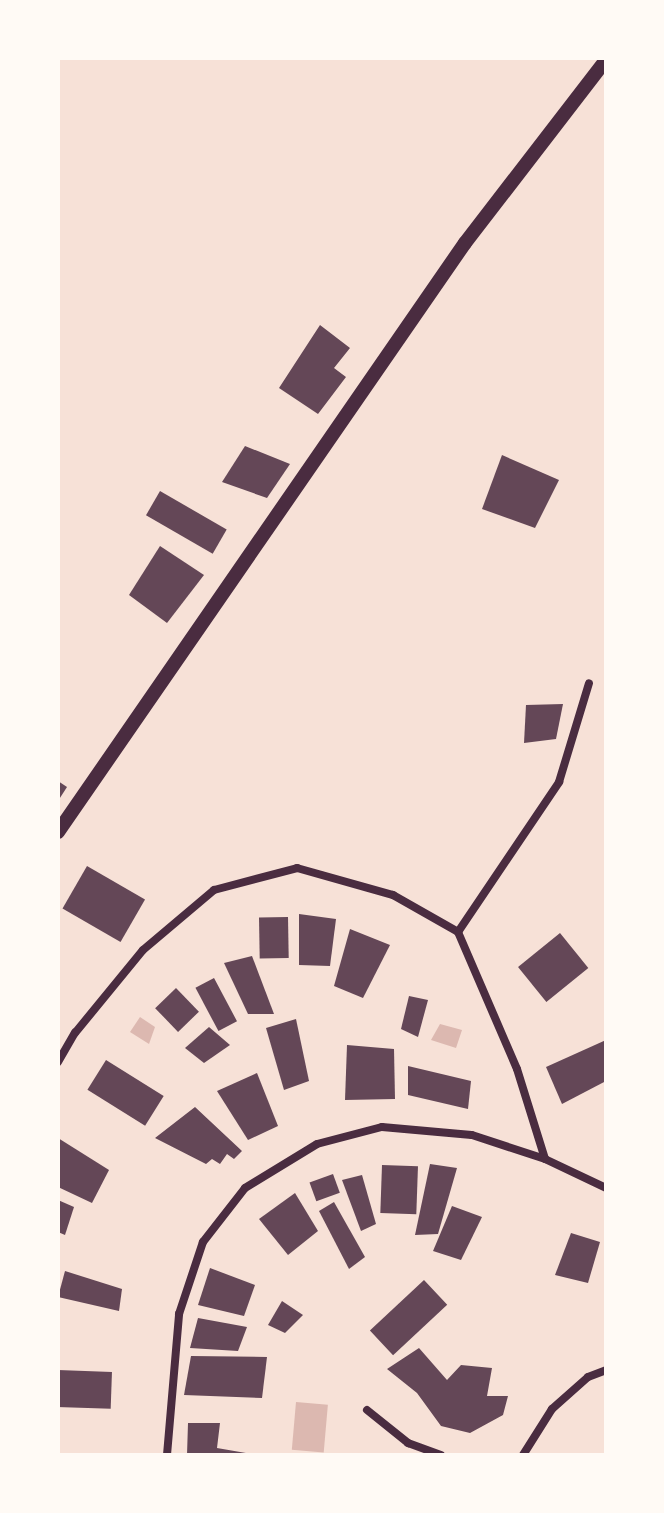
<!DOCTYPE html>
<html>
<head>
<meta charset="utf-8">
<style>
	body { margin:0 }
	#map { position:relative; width:664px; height:1513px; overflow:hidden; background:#f7e1d7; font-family:"Asap Condensed",sans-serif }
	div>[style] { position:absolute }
	.water>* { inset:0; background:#dcb8b0; transform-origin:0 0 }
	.building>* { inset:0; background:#644757; transform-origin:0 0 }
	.minor>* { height:8px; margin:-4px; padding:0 4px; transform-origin:4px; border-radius:4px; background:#4a2c40 }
	.tertiary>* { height:14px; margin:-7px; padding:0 7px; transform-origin:7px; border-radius:7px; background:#4a2c40 }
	span { translate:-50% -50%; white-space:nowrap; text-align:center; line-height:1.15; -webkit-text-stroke:6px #fffaf5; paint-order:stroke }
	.frame { position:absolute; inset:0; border:60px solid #fffaf5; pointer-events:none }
</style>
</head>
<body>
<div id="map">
	<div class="water">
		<div style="clip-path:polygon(140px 1017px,155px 1027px,149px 1044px,130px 1032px)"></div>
		<div style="clip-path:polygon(440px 1024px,462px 1030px,456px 1048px,431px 1040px)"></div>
		<div style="left:296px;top:1402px;width:32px;height:48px;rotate:5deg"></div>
	</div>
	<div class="building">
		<div style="clip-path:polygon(320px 325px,350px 348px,334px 368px,346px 377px,318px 414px,279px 388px)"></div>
		<div style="clip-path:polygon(245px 446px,290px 464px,267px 498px,222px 482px)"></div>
		<div style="clip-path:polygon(502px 455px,559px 480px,535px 528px,482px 509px)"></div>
		<div style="left:160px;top:491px;width:77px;height:28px;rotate:30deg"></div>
		<div style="clip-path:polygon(160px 546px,204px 575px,167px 623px,129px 595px)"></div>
		<div style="clip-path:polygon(563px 704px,556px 739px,524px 743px,526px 705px)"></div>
		<div style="clip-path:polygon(58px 781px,67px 787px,58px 801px)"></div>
		<div style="left:87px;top:866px;width:67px;height:49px;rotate:30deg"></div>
		<div style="clip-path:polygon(299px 914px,336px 919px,330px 966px,299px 965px)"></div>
		<div style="left:288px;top:917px;width:41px;height:29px;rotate:89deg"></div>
		<div style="clip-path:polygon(350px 929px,390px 945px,363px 998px,334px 986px)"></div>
		<div style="left:560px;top:933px;width:45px;height:54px;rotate:51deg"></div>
		<div style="clip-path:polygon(252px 956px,274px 1014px,248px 1014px,224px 963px)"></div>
		<div style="left:214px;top:978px;width:49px;height:21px;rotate:62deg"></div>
		<div style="left:176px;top:988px;width:33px;height:29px;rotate:46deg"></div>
		<div style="clip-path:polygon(409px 996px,428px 1000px,418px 1037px,401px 1029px)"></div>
		<div style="clip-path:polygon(296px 1019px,309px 1081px,284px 1090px,266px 1028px)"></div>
		<div style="clip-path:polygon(209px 1027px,230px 1045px,204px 1063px,185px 1048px)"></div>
		<div style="clip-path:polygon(606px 1040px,606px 1081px,562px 1104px,546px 1067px)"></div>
		<div style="clip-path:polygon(347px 1045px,394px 1049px,395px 1099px,345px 1100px)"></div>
		<div style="left:106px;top:1060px;width:68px;height:35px;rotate:32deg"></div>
		<div style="clip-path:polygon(408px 1066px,471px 1081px,468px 1109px,408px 1095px)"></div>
		<div style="clip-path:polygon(257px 1073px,278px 1126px,248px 1140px,217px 1091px)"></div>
		<div style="clip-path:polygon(195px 1107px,242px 1151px,234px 1159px,227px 1154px,220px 1164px,212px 1159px,206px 1164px,155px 1138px)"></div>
		<div style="clip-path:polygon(58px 1138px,109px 1170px,92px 1203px,58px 1187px)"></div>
		<div style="clip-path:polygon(430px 1164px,457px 1168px,438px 1234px,415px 1235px)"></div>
		<div style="left:382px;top:1165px;width:36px;height:48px;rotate:2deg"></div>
		<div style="left:333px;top:1174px;width:20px;height:25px;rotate:70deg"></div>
		<div style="clip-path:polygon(362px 1175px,376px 1224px,361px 1231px,342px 1180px)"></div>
		<div style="clip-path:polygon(295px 1193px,318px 1231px,288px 1255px,259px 1219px)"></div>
		<div style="clip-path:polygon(58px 1200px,74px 1207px,65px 1235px,58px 1232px)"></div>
		<div style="clip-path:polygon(334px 1202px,365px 1257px,349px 1269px,319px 1211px)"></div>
		<div style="clip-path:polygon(452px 1206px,482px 1217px,461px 1260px,433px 1251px)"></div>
		<div style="clip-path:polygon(571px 1233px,600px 1242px,588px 1283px,555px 1275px)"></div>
		<div style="clip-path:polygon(210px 1268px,255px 1285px,244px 1316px,198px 1305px)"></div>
		<div style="clip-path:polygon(65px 1271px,122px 1289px,119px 1311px,58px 1297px)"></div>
		<div style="left:424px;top:1280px;width:34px;height:74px;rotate:47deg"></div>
		<div style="clip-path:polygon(282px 1301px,303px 1315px,285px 1333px,268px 1325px)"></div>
		<div style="clip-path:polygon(198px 1318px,247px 1327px,238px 1351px,190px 1348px)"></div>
		<div style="clip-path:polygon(419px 1348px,447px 1380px,461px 1365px,492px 1368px,487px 1396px,508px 1396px,503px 1415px,470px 1433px,441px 1426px,417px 1393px,387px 1369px)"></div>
		<div style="clip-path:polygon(191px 1356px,267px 1357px,262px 1398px,184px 1395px)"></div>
		<div style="left:58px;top:1370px;width:54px;height:37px;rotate:2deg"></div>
		<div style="clip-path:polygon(188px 1423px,220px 1423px,217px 1448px,258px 1455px,187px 1455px)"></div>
	</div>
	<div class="minor">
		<div style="left:458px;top:932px;width:181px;rotate:-56deg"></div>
		<div style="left:559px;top:782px;width:103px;rotate:-73.1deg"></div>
		<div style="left:58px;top:1062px;width:34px;rotate:-60deg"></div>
		<div style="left:75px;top:1033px;width:107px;rotate:-50.7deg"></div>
		<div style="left:143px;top:950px;width:93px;rotate:-40.2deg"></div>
		<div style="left:214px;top:890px;width:86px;rotate:-14.8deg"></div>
		<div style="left:297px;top:868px;width:100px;rotate:15.7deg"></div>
		<div style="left:393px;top:895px;width:75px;rotate:29.6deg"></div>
		<div style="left:458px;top:932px;width:149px;rotate:66.7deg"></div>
		<div style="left:517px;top:1069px;width:94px;rotate:72.7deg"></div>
		<div style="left:367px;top:1410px;width:53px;rotate:38.8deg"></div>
		<div style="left:408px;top:1443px;width:35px;rotate:20deg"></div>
		<div style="left:167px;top:1455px;width:142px;rotate:-85.1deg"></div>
		<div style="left:179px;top:1314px;width:76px;rotate:-71.6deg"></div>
		<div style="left:203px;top:1242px;width:68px;rotate:-52.1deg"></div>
		<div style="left:245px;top:1188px;width:84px;rotate:-31.4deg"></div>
		<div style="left:317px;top:1144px;width:67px;rotate:-14.7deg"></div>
		<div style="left:382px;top:1127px;width:90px;rotate:5.1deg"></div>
		<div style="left:472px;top:1135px;width:77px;rotate:18.2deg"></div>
		<div style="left:545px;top:1159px;width:68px;rotate:25.4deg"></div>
		<div style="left:523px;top:1455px;width:54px;rotate:-57.8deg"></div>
		<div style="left:552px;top:1409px;width:48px;rotate:-41.6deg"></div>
		<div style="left:588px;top:1377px;width:19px;rotate:-21deg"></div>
	</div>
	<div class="tertiary">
		<div style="left:58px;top:832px;width:716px;rotate:-55.36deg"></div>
		<div style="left:465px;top:243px;width:231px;rotate:-52.4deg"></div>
	</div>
	<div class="frame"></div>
</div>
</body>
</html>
